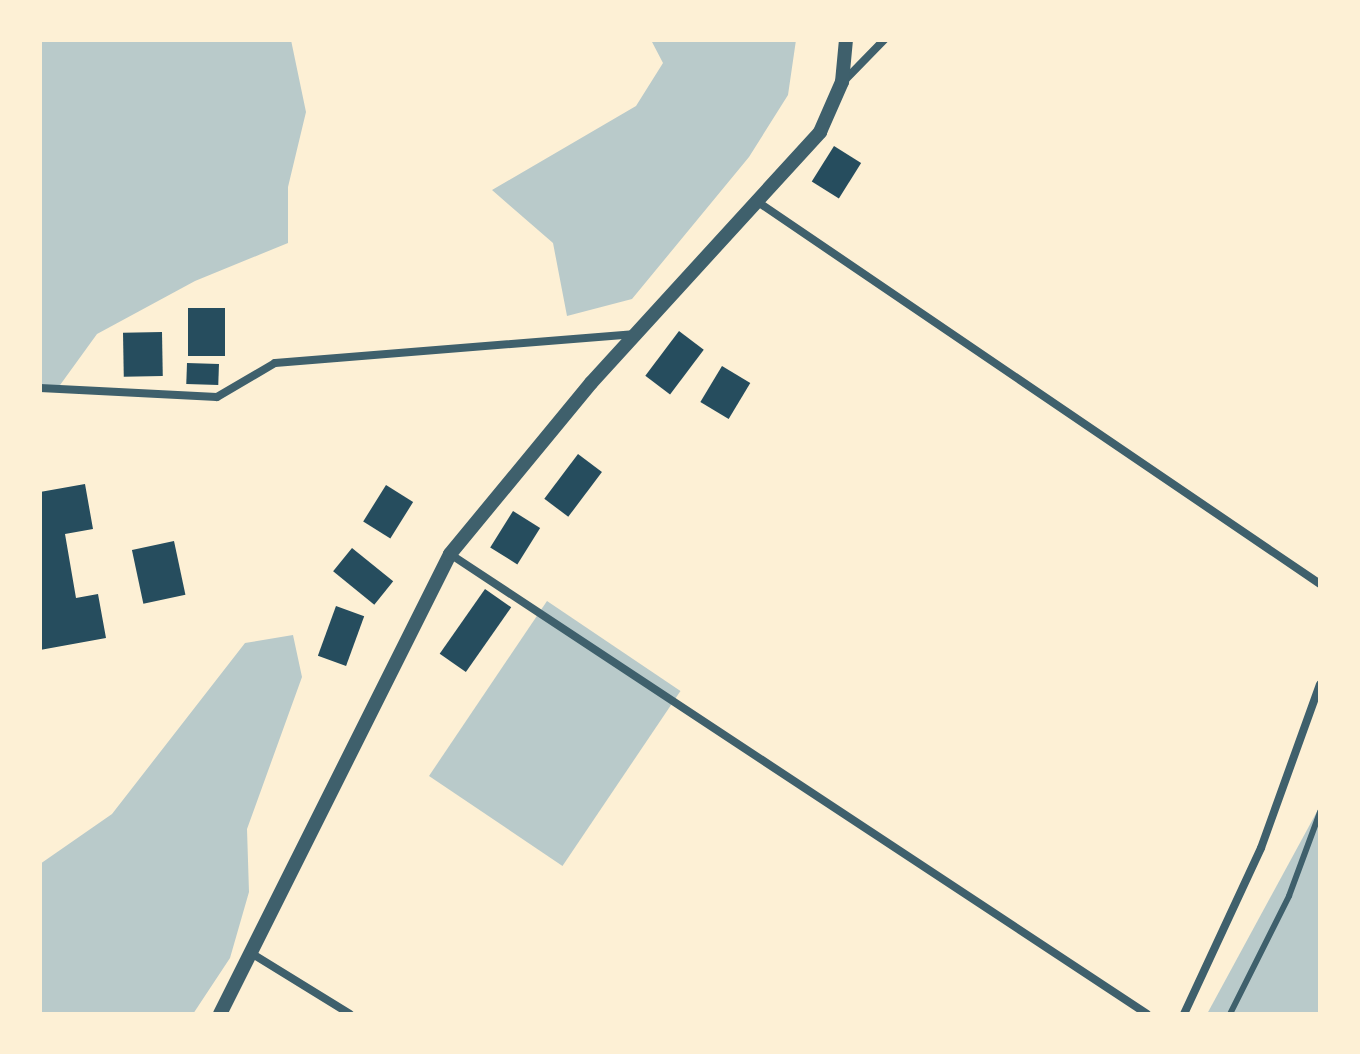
<!DOCTYPE html>
<html>
<head>
<meta charset="utf-8">
<style>
	body { margin:0 }
	#map { position:relative; width:1360px; height:1054px; overflow:hidden; background:#fdf0d5; font-family:"Roboto Serif",serif }
	div>[style] { position:absolute }
	.green>* { inset:0; background:#b9caca; transform-origin:0 0 }
	.building>* { inset:0; background:#264d5e; transform-origin:0 0 }
	.service>* { height:6px; margin:-3px; padding:0 3px; transform-origin:3px; border-radius:3px; background:#3f606c }
	.minor>* { height:8px; margin:-4px; padding:0 4px; transform-origin:4px; border-radius:4px; background:#3f606c }
	.tertiary>* { height:14px; margin:-7px; padding:0 7px; transform-origin:7px; border-radius:7px; background:#3f606c }
	span { translate:-50% -50%; white-space:nowrap; text-align:center; line-height:1.15; -webkit-text-stroke:8px #fdf0d5; paint-order:stroke }
	.frame { position:absolute; inset:0; border:42px solid #fdf0d5; pointer-events:none }
</style>
</head>
<body>
<div id="map">
	<div class="green">
		<div style="clip-path:polygon(40px 40px,291px 40px,306px 112px,288px 187px,288px 243px,195px 281px,97px 334px,55px 392px,40px 388px)"></div>
		<div style="clip-path:polygon(651px 40px,796px 40px,788px 95px,749px 157px,632px 299px,567px 316px,553px 243px,492px 190px,636px 106px,663px 63px)"></div>
		<div style="left:547px;top:601px;width:161px;height:211px;rotate:34deg"></div>
		<div style="clip-path:polygon(293px 635px,302px 677px,247px 829px,249px 892px,230px 958px,193px 1014px,40px 1014px,40px 864px,112px 814px,245px 643px)"></div>
		<div style="clip-path:polygon(1320px 806px,1320px 1014px,1207px 1014px)"></div>
	</div>
	<div class="building">
		<div style="left:834px;top:146px;width:32px;height:42px;rotate:32deg"></div>
		<div style="left:188px;top:308px;width:37px;height:48px"></div>
		<div style="left:679px;top:331px;width:31px;height:56px;rotate:37deg"></div>
		<div style="left:162px;top:332px;width:44px;height:39px;rotate:89deg"></div>
		<div style="left:187px;top:363px;width:32px;height:21px;rotate:2deg"></div>
		<div style="left:722px;top:366px;width:33px;height:42px;rotate:31deg"></div>
		<div style="left:578px;top:454px;width:30px;height:56px;rotate:37deg"></div>
		<div style="clip-path:polygon(85px 484px,93px 529px,65px 534px,76px 598px,98px 594px,106px 638px,40px 650px,40px 492px)"></div>
		<div style="left:386px;top:485px;width:32px;height:43px;rotate:32deg"></div>
		<div style="left:513px;top:511px;width:32px;height:43px;rotate:32deg"></div>
		<div style="left:174px;top:541px;width:55px;height:43px;rotate:78deg"></div>
		<div style="left:352px;top:548px;width:53px;height:30px;rotate:39deg"></div>
		<div style="left:485px;top:589px;width:32px;height:79px;rotate:35deg"></div>
		<div style="left:336px;top:606px;width:30px;height:53px;rotate:20deg"></div>
	</div>
	<div class="service">
		<div style="left:1230px;top:1014px;width:132px;rotate:-63.4deg"></div>
		<div style="left:1289px;top:896px;width:90px;rotate:-69.7deg"></div>
	</div>
	<div class="minor">
		<div style="left:843px;top:82px;width:59px;rotate:-45.7deg"></div>
		<div style="left:755px;top:200px;width:683px;rotate:34.2deg"></div>
		<div style="left:40px;top:388px;width:177px;rotate:2.9deg"></div>
		<div style="left:217px;top:397px;width:67px;rotate:-30.4deg"></div>
		<div style="left:275px;top:363px;width:362px;rotate:-4.6deg"></div>
		<div style="left:450px;top:554px;width:835px;rotate:33.42deg"></div>
		<div style="left:251px;top:953px;width:116px;rotate:31.6deg"></div>
		<div style="left:1184px;top:1014px;width:183px;rotate:-65.1deg"></div>
		<div style="left:1261px;top:848px;width:174px;rotate:-70.2deg"></div>
	</div>
	<div class="tertiary">
		<div style="left:220px;top:1014px;width:514px;rotate:-63.43deg"></div>
		<div style="left:450px;top:554px;width:222px;rotate:-50.5deg"></div>
		<div style="left:591px;top:383px;width:340px;rotate:-47.6deg"></div>
		<div style="left:820px;top:132px;width:55px;rotate:-66.3deg"></div>
		<div style="left:842px;top:82px;width:42px;rotate:-84.6deg"></div>
	</div>
	<div class="frame"></div>
</div>
</body>
</html>
